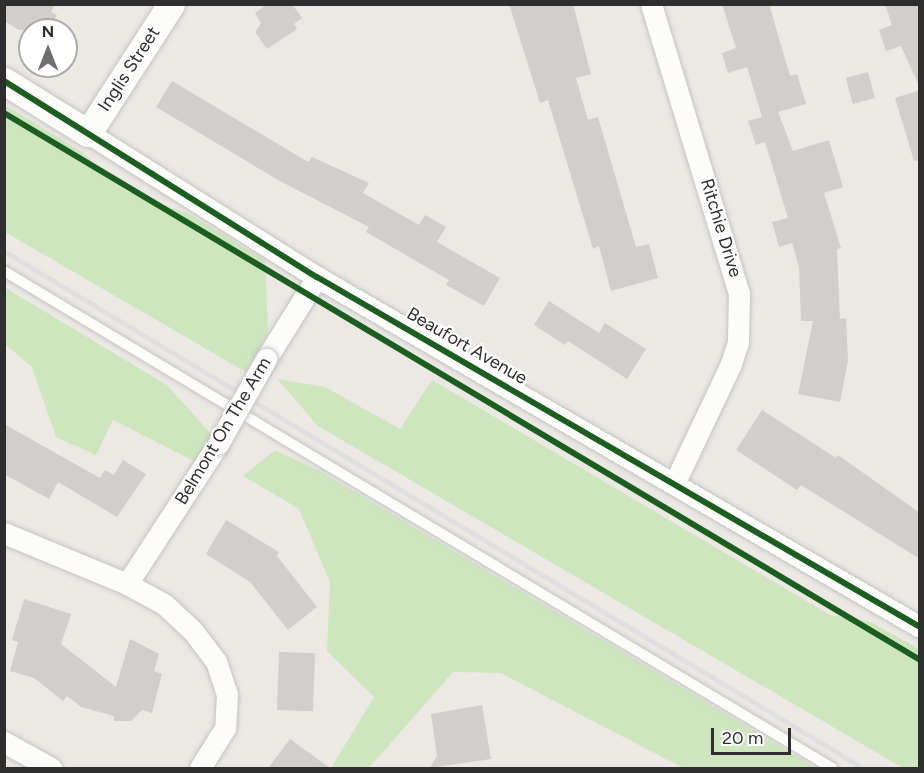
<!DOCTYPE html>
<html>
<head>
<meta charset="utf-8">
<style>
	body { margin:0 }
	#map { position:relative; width:924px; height:773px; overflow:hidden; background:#ece8e4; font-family:Figtree,sans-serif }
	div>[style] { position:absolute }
	.green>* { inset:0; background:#cee6be }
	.building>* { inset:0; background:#d1cecb; transform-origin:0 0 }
	.roads { filter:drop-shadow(0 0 2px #c5c4c5) drop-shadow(0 0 2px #c5c4c5) }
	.service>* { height:10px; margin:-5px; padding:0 5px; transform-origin:5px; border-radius:5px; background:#fcfcfb }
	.minor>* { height:21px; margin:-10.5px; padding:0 10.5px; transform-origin:10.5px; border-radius:10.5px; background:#fcfcfb }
	.tertiary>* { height:27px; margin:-13.5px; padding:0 13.5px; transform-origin:13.5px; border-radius:13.5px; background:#fcfcfb }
	.rail>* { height:4.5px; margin:-2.25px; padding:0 2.25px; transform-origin:2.25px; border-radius:2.25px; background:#dfdfe1 }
	.bridges { filter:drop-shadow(0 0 2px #c5c4c5) drop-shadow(0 0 2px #c5c4c5) }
	.minor-bridge>* { height:21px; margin:-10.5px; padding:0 10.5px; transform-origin:10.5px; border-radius:10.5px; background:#fcfcfb }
	.cycleway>* { height:6px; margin:-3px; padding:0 3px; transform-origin:3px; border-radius:3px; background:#1b5e20 }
	span { translate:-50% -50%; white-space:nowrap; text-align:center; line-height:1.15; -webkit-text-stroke:4.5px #fff; paint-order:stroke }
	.street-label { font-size:18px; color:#2e2e2e }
	.frame { position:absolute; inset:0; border:6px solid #2e2e2e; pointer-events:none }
	.north { position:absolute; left:18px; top:18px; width:60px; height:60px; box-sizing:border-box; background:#fff; border:2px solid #ababab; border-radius:50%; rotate:0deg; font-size:16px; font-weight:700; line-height:24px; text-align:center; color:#2e2e2e }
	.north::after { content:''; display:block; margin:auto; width:21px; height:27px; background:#706f6e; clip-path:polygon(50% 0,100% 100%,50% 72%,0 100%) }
	.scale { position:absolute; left:711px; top:728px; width:80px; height:27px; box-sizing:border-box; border:3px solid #2e2e2e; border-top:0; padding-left:8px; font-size:18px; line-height:21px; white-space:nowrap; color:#2e2e2e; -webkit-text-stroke:4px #fff; paint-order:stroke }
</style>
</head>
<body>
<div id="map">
	<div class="green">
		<div style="clip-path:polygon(5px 105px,82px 152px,126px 191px,189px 214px,265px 260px,268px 332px,246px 372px,5px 232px)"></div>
		<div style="clip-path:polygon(4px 287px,167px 385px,212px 435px,194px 461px,113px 420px,96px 455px,56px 437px,32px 367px,5px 344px)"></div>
		<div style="clip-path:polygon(277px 379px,325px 387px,400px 429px,432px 380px,830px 615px,871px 622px,919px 649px,919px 768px,903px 768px,318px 426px)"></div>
		<div style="clip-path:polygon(275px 450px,320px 471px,816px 768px,683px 768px,501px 673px,453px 672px,369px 768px,331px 768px,374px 697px,327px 651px,330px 582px,299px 509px,243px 476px)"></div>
	</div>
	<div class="building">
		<div style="clip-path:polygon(4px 4px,55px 4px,51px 12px,57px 15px,48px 30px,19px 30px,4px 21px)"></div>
		<div style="clip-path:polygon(267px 4px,292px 4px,302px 18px,294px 24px,297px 29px,267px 49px,255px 32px,261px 23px,255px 13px)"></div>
		<div style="clip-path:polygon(509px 4px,573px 4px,591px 74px,576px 78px,588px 120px,598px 117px,636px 247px,649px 244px,658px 278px,611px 291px,599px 246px,593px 249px,548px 100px,540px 103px)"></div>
		<div style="clip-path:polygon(722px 4px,769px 4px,790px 76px,797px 74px,806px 104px,778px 112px,793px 151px,829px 140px,843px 187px,824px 193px,841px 248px,837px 249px,840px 319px,846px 318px,848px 360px,840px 402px,798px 394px,813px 321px,801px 321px,799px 267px,792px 243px,779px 247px,772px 222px,788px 218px,765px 142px,756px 145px,748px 121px,762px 117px,747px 67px,728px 73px,722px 53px,736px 48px)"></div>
		<div style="clip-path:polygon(885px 4px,920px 4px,920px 88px,901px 46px,886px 51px,879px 30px,892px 25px)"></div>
		<div style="left:868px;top:72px;width:27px;height:23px;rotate:75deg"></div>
		<div style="clip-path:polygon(172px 81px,308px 162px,312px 157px,369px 183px,363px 193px,419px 225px,425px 215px,446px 227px,437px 242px,500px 278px,484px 306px,446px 285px,449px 280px,366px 232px,369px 227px,278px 180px,156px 107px)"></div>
		<div style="clip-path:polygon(920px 90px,920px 160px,914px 161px,895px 98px)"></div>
		<div style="clip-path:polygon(549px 301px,599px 333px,605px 323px,646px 349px,627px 379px,568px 341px,565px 345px,534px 325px)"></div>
		<div style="clip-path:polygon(762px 410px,836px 458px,838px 455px,920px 513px,920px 559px,801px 485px,797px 490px,736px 450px)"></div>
		<div style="clip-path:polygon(4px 424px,100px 478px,105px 470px,114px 475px,123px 460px,146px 474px,117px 517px,58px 482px,49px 499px,4px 474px)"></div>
		<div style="clip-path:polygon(226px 520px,279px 552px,277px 556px,317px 607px,288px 630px,250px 582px,206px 554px)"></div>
		<div style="clip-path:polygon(24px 599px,71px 614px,61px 644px,116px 687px,130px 639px,159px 654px,154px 671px,162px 674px,152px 713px,142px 710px,131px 721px,114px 721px,114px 716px,81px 707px,67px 696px,63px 701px,34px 678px,10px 671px,18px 642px,12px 640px)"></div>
		<div style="left:279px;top:652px;width:36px;height:58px;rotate:2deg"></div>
		<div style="clip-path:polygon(482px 705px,491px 759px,430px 768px,437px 756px,431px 714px)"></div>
		<div style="clip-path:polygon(290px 739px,330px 768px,268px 768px)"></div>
	</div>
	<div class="roads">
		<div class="service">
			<div style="left:4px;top:271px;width:966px;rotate:30.97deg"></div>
		</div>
		<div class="minor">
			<div style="left:651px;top:4px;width:302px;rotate:73.1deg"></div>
			<div style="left:739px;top:293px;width:49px;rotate:91.2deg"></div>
			<div style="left:738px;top:342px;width:23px;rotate:108deg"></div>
			<div style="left:731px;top:364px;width:131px;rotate:115.4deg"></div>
			<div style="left:88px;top:133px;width:271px;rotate:32.2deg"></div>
			<div style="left:317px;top:277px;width:697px;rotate:30.13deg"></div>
			<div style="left:266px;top:359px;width:97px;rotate:-58.1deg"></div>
			<div style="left:4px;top:533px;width:133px;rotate:22.5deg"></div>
			<div style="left:127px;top:584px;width:42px;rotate:28.4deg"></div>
			<div style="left:164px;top:604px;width:40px;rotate:43deg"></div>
			<div style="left:193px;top:631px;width:38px;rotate:53deg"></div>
			<div style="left:216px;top:661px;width:35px;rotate:72deg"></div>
			<div style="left:227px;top:694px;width:34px;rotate:93deg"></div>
			<div style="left:225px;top:728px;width:47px;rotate:122deg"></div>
			<div style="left:127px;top:584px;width:167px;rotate:-57deg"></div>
			<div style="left:4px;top:742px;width:54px;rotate:29deg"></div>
		</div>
		<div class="tertiary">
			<div style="left:4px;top:81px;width:99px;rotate:31.8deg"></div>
			<div style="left:88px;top:133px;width:153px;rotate:-57.2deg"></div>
		</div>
	</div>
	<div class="rail">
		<div style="left:4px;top:251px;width:1003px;rotate:31.04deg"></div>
	</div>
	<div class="bridges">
		<div class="minor-bridge">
			<div style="left:218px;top:444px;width:98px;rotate:-60.5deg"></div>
		</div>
	</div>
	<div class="cycleway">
		<div style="left:4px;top:81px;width:369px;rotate:32.1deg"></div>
		<div style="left:317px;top:277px;width:697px;rotate:30.13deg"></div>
		<div style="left:4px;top:113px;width:1067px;rotate:30.84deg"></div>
	</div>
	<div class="street-label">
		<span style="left:129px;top:69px;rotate:-57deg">Inglis Street</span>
		<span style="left:721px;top:228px;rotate:73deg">Ritchie Drive</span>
		<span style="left:467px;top:346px;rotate:30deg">Beaufort Avenue</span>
		<span style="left:223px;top:431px;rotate:-59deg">Belmont On The Arm</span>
	</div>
	<div class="frame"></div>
	<div class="north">N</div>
	<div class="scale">20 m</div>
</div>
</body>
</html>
